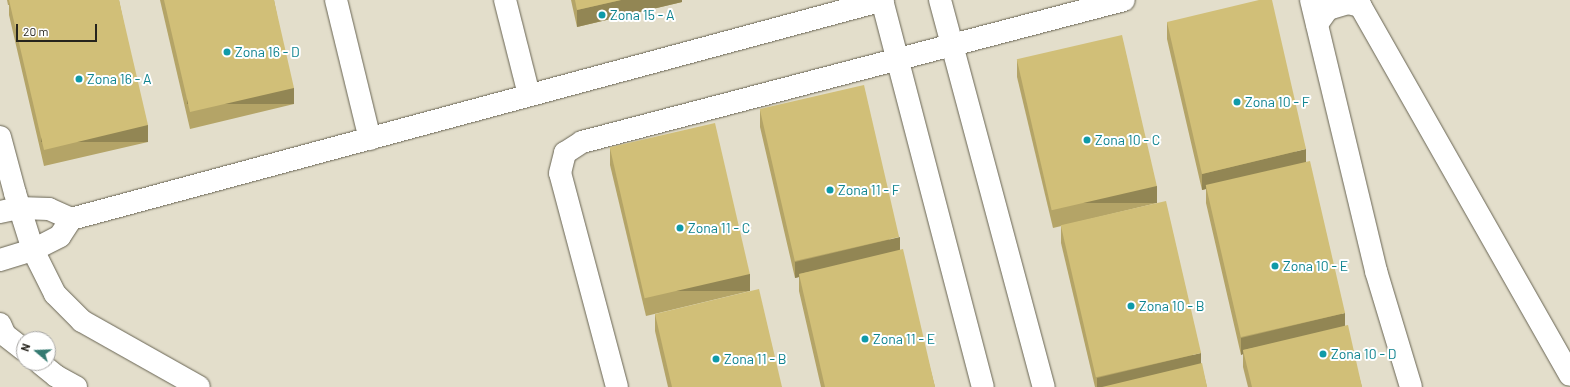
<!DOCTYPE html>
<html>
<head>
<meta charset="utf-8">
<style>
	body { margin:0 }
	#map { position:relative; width:1570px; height:387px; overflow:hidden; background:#e3decb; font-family:Barlow,sans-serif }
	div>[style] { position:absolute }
	.roads { filter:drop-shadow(0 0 1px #686453) drop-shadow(0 0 1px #686453) }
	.minor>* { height:22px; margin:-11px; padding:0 11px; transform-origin:11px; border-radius:11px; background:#fff }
	.wall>* { inset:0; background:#b4a467 }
	.shaded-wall>* { inset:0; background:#928654; transform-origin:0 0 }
	.building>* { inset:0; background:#d1bf78; transform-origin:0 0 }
	.dots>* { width:11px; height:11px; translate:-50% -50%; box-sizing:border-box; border:2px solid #fff; border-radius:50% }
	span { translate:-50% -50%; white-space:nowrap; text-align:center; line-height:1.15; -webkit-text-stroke:4px #fff; paint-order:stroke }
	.culture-label { font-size:14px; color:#0d838f }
	.left { translate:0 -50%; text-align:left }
	.north { position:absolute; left:16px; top:331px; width:40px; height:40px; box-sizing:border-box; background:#fff; border:1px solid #a8a7a5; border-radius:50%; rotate:289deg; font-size:11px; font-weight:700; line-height:16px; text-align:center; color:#26241d }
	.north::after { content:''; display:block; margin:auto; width:14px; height:18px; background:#347a71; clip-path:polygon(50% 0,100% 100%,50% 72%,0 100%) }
	.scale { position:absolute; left:16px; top:24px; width:81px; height:18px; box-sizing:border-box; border:2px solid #26241d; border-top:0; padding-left:5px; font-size:12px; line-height:14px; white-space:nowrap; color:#26241d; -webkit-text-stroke:3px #fff; paint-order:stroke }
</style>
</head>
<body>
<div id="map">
	<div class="roads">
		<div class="minor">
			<div style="left:336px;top:0;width:143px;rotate:76.3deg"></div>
			<div style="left:505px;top:0;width:98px;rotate:75.8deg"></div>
			<div style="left:882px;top:0;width:400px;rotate:75.4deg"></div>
			<div style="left:940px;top:0;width:401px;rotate:75deg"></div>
			<div style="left:1311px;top:0;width:279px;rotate:76.5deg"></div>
			<div style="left:1376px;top:271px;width:121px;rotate:73.2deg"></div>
			<div style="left:1357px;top:0;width:431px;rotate:60.4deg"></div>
			<div style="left:1317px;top:24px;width:19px;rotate:-54deg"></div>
			<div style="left:1328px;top:9px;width:21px;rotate:-17deg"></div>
			<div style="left:1348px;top:3px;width:13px;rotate:13deg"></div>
			<div style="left:0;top:137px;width:58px;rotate:75deg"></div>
			<div style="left:15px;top:193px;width:60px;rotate:72.5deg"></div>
			<div style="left:33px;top:250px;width:49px;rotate:63.4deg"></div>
			<div style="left:55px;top:294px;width:38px;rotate:45deg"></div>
			<div style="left:82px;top:321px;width:134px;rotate:29.4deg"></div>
			<div style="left:0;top:212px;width:19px;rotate:-12deg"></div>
			<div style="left:19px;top:208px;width:30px;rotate:2deg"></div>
			<div style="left:49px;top:209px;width:24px;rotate:24deg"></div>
			<div style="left:71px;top:219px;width:841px;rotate:-15.09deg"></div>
			<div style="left:0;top:260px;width:34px;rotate:-17deg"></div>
			<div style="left:33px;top:250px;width:30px;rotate:-27deg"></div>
			<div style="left:60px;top:236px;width:20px;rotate:-57deg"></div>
			<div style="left:0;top:324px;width:12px;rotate:66deg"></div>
			<div style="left:5px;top:335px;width:24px;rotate:38deg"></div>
			<div style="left:40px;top:363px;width:21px;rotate:39deg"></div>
			<div style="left:56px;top:376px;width:23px;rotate:29deg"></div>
			<div style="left:617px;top:387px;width:221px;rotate:-104.9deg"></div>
			<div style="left:560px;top:173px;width:21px;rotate:-76deg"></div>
			<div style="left:565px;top:153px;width:20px;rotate:-33deg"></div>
			<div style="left:582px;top:142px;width:560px;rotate:-14.68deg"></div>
		</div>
	</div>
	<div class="wall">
		<div style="clip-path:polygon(7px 0,119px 0,148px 142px,44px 166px,9px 15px,9px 5px,8px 5px)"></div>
		<div style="clip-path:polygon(160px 0,274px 0,294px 104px,190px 129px)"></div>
		<div style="clip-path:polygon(571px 0,682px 0,682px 2px,577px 27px)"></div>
		<div style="clip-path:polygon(1167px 22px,1306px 162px,1345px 326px,1362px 387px,1248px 387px,1243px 367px,1243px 354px,1241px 355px,1206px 203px,1206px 189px,1202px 190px,1167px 39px)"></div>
		<div style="clip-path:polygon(1017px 60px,1157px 203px,1053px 228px,1017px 77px)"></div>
		<div style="clip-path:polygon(760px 110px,900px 250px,935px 387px,821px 387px,799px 291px,799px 277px,795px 278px,760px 127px)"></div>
		<div style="clip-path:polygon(610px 148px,750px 291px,646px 316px,610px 165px)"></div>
		<div style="clip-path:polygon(1061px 226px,1201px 363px,1207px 387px,1095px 387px,1061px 243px)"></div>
		<div style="clip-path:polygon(655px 314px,782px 387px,668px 387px,655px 331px)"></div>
	</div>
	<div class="shaded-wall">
		<div style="clip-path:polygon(621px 0,682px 0,682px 2px,577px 27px,577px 10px)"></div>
		<div style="left:294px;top:88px;width:16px;height:107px;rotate:90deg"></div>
		<div style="left:148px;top:125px;width:17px;height:107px;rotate:90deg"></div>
		<div style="clip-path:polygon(1306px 149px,1306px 165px,1206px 186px,1206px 189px,1202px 190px,1202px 174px)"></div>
		<div style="left:1157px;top:186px;width:17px;height:107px;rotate:90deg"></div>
		<div style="clip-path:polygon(900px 237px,900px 253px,799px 274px,799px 277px,795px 278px,795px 262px)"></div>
		<div style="left:750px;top:274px;width:17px;height:107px;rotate:90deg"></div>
		<div style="clip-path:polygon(1345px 313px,1345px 329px,1243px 350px,1243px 354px,1241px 355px,1241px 338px)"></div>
		<div style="clip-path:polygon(1201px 353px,1201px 370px,1127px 387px,1097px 387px,1097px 378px)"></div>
	</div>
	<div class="building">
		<div style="clip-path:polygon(9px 0,119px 0,148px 125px,44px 150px)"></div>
		<div style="clip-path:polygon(164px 0,274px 0,294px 88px,190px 112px)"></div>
		<div style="clip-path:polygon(575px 0,621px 0,577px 10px)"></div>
		<div style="clip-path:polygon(1259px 0,1272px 0,1306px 149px,1202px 174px,1167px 22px)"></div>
		<div style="left:1122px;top:35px;width:155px;height:108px;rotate:77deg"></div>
		<div style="left:864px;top:85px;width:156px;height:107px;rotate:77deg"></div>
		<div style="left:715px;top:123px;width:155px;height:108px;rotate:77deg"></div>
		<div style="left:1310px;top:161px;width:156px;height:107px;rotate:77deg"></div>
		<div style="left:1166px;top:201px;width:156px;height:108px;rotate:77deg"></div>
		<div style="clip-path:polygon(903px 249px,935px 387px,825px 387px,799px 274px)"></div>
		<div style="clip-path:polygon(759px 289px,782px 387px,672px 387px,655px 314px)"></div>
		<div style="clip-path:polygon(1348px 325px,1362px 387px,1252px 387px,1243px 350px)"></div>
		<div style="clip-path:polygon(1202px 363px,1207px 387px,1102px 387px)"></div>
	</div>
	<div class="dots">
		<div style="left:602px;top:15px;background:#0f9aa8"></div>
		<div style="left:227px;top:52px;background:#0f9aa8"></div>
		<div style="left:79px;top:79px;background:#0f9aa8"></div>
		<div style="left:1237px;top:102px;background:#0f9aa8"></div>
		<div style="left:1087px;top:140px;background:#0f9aa8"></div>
		<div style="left:830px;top:190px;background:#0f9aa8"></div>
		<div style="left:680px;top:228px;background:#0f9aa8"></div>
		<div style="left:1275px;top:266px;background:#0f9aa8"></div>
		<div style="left:1131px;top:306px;background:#0f9aa8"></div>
		<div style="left:865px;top:339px;background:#0f9aa8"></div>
		<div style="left:1323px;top:354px;background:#0f9aa8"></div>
		<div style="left:716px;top:359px;background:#0f9aa8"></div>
	</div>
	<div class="culture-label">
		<span class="left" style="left:610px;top:15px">Zona 15 - A</span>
		<span class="left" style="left:235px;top:52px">Zona 16 - D</span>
		<span class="left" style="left:87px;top:79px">Zona 16 - A</span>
		<span class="left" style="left:1245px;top:102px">Zona 10 - F</span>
		<span class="left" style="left:1095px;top:140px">Zona 10 - C</span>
		<span class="left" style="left:838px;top:190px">Zona 11 - F</span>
		<span class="left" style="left:688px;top:228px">Zona 11 - C</span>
		<span class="left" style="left:1283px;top:266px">Zona 10 - E</span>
		<span class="left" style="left:1139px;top:306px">Zona 10 - B</span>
		<span class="left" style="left:873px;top:339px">Zona 11 - E</span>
		<span class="left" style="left:1331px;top:354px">Zona 10 - D</span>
		<span class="left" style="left:724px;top:359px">Zona 11 - B</span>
	</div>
	<div class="north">N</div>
	<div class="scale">20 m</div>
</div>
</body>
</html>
